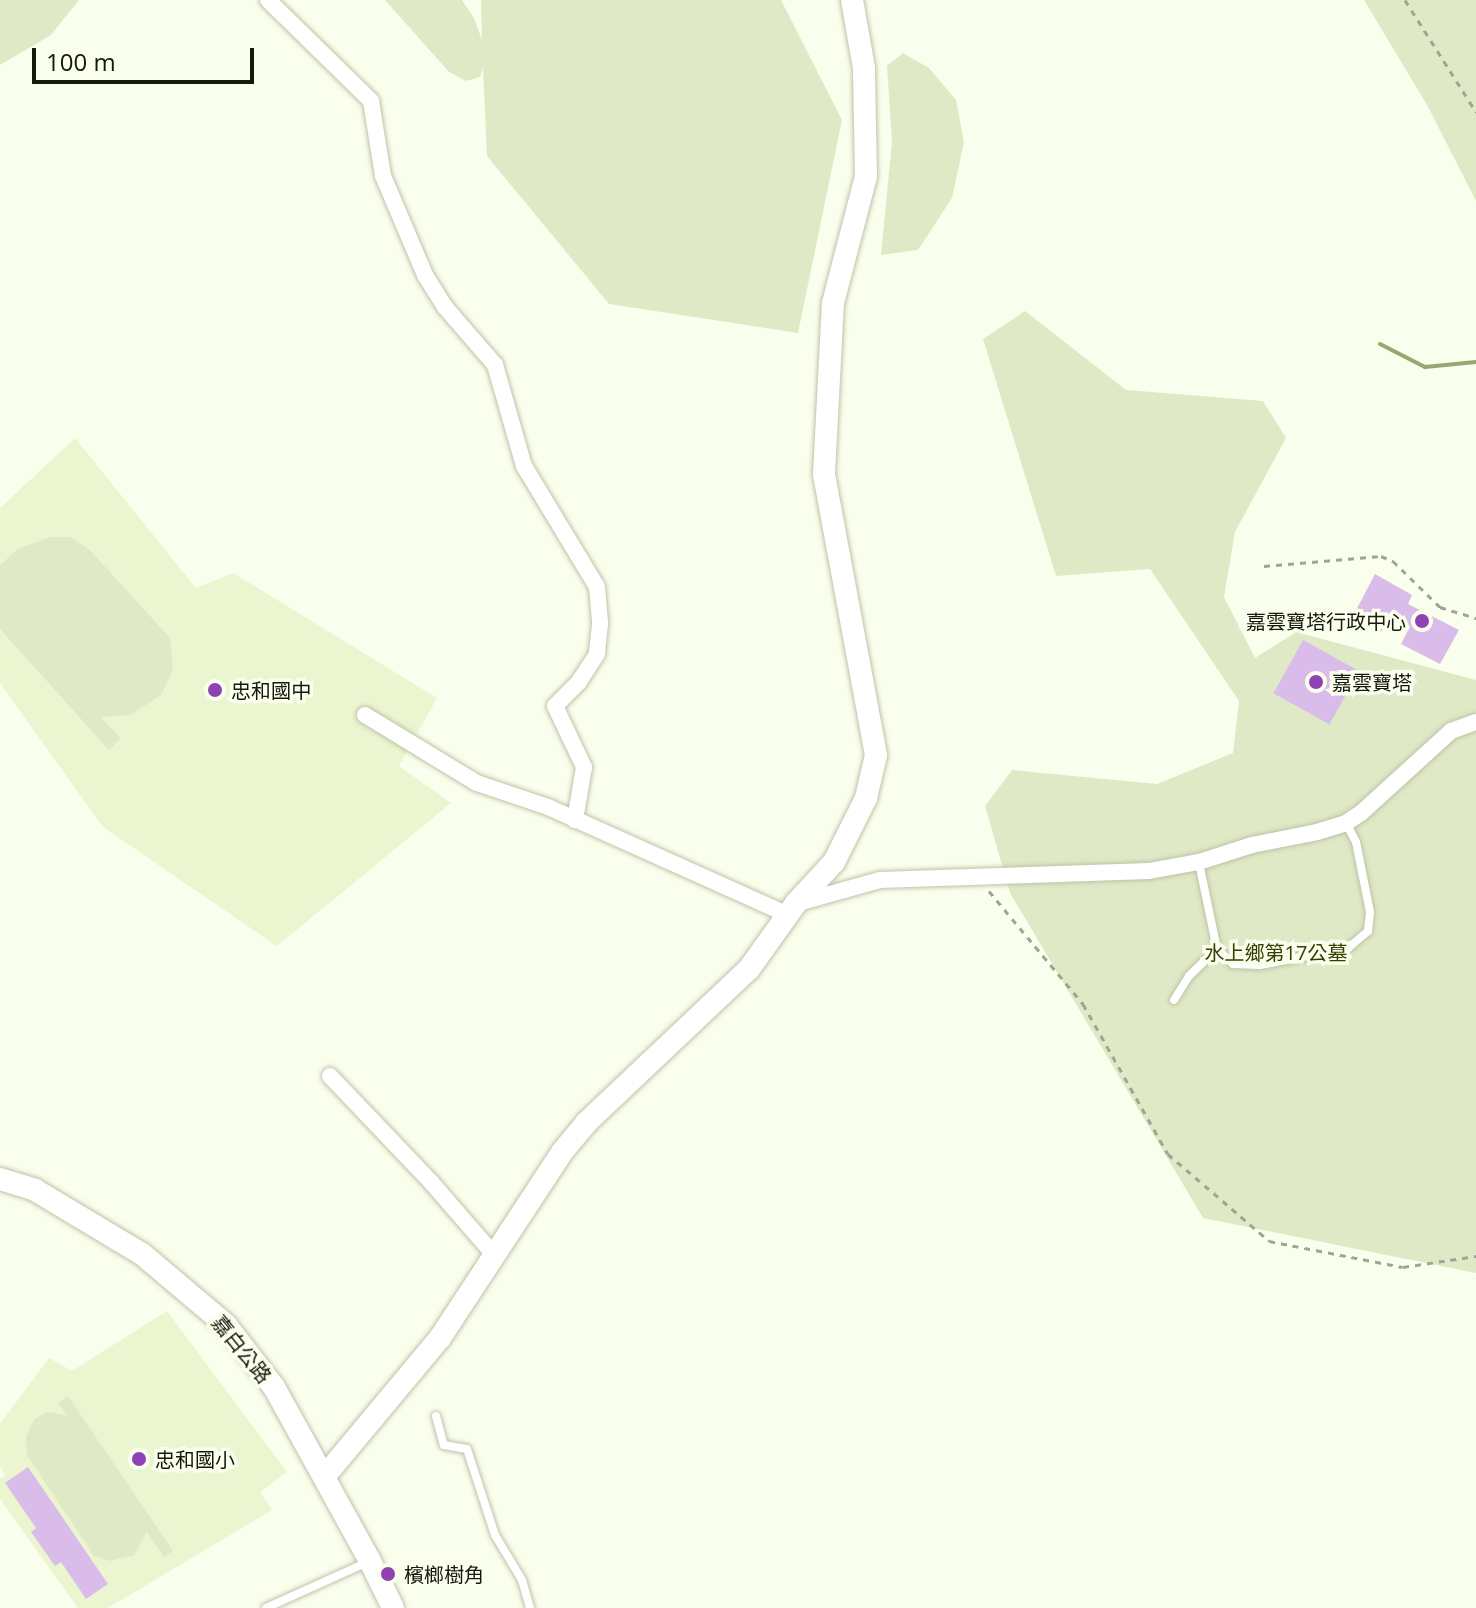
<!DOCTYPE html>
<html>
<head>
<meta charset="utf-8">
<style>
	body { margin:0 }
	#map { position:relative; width:1476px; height:1608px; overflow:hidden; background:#fafeed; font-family:"Open Sans","Noto Sans TC",sans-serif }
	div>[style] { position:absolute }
	.built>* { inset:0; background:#ebf5d0 }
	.green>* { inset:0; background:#e0e9c6 }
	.stream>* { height:4px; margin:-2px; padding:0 2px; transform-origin:2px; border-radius:2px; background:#99a573 }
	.building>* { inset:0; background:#d9bcea; transform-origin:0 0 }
	.path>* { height:3px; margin-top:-1.5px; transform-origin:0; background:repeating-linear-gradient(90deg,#a0a495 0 6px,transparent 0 12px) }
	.roads { filter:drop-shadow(0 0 2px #bdc4a8) drop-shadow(0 0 2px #bdc4a8) }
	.lane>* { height:8px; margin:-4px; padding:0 4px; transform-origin:4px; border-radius:4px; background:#fff }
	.street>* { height:16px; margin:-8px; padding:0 8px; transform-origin:8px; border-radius:8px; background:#fff }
	.secondary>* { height:22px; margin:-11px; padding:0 11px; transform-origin:11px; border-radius:11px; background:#fff }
	.dots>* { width:22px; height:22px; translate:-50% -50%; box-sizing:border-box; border:4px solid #fafeed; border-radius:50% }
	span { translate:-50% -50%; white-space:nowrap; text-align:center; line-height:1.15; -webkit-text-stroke:7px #fafeed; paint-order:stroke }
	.poi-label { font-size:20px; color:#15180d }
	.right { translate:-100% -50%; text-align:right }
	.left { translate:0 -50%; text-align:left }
	.park-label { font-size:20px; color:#343e01 }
	.street-label { font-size:20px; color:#15180d }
	.scale { position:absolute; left:32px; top:48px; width:222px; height:36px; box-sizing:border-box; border:4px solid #15180d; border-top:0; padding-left:10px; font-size:24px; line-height:28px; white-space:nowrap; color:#15180d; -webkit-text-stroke:6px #fafeed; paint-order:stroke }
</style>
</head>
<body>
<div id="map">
	<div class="built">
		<div style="clip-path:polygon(75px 438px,196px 588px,233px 573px,437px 698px,399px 766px,451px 803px,277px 946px,103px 827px,0 683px,0 508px)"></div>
		<div style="clip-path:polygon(167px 1311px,287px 1472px,260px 1492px,272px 1510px,108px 1608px,78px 1608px,0 1499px,0 1479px,5px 1475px,0 1466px,0 1424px,49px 1358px,72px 1371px)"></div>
	</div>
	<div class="green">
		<div style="clip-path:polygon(0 0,79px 0,51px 35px,0 65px)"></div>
		<div style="clip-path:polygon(385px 0,462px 0,474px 18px,482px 40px,481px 0,781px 0,842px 120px,798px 333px,609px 304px,487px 156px,483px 68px,480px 77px,466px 81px,449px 72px)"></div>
		<div style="clip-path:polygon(1364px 0,1476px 0,1476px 201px,1427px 105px)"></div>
		<div style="clip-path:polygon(903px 53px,929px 68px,956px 100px,964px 142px,952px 198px,918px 250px,881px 255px,892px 141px,887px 66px)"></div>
		<div style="clip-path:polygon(1025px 311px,1126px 390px,1263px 401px,1286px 438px,1235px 532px,1224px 597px,1255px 658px,1296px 632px,1476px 680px,1476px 1273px,1203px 1218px,1010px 893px,985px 806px,1012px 770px,1157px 784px,1233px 753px,1239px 701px,1150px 569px,1056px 576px,983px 339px)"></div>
		<div style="clip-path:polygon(50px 537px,70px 537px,89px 549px,170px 638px,173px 670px,161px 695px,130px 715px,100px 717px,121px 738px,109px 750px,0 629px,0 565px,18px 549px)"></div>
		<div style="clip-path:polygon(68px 1396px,173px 1551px,164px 1557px,147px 1532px,134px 1555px,110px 1561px,94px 1556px,27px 1455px,26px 1437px,34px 1420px,46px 1412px,67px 1415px,58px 1403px)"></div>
	</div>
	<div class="stream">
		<div style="left:1380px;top:344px;width:51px;rotate:27.1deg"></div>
		<div style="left:1425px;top:367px;width:51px;rotate:-5.6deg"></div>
	</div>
	<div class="building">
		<div style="clip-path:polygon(1375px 574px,1412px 595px,1408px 604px,1459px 630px,1440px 664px,1401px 644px,1410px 626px,1389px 615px,1381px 632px,1353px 616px)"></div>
		<div style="left:1303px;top:640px;width:64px;height:61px;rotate:29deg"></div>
		<div style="clip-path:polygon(28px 1467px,108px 1584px,86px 1599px,61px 1562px,55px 1566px,31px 1532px,36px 1528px,5px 1483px)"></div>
	</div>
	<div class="path">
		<div style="left:1405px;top:0;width:133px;rotate:57.6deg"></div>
		<div style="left:1264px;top:566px;width:117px;rotate:-4.9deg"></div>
		<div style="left:1381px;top:556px;width:13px;rotate:23deg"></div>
		<div style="left:1393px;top:561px;width:66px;rotate:44.4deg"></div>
		<div style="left:1440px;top:607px;width:38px;rotate:17deg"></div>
		<div style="left:989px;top:891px;width:147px;rotate:50.2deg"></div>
		<div style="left:1083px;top:1004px;width:172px;rotate:60.5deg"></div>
		<div style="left:1168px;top:1154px;width:133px;rotate:40.7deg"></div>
		<div style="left:1269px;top:1241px;width:136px;rotate:11deg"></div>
		<div style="left:1403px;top:1267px;width:74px;rotate:-8.6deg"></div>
	</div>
	<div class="roads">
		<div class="lane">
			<div style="left:1199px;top:863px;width:88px;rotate:78.2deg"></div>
			<div style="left:1217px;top:949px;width:22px;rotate:43deg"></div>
			<div style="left:1233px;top:964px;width:27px;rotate:2deg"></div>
			<div style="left:1260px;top:965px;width:90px;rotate:-10.9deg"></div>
			<div style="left:1348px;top:948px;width:26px;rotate:-40deg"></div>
			<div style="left:1368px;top:931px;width:19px;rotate:-84deg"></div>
			<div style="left:1370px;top:912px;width:71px;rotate:-101.3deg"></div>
			<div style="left:1356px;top:842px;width:21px;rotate:-118deg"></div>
			<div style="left:1174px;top:1000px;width:28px;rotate:-58deg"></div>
			<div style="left:1189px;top:976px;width:39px;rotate:-44deg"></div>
			<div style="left:436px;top:1416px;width:30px;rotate:75deg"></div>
			<div style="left:444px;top:1445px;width:23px;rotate:10deg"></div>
			<div style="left:467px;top:1449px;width:90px;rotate:72deg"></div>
			<div style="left:495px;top:1535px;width:52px;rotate:59deg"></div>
			<div style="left:522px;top:1580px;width:29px;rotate:74deg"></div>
			<div style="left:266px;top:1608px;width:114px;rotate:-24.3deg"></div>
		</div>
		<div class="street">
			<div style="left:268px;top:0;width:144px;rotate:44.4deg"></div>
			<div style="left:371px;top:101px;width:76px;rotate:80.9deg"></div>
			<div style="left:383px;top:176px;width:108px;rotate:67deg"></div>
			<div style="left:425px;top:275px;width:38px;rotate:58deg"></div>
			<div style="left:445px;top:307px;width:77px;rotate:49.2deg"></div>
			<div style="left:495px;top:365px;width:105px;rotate:74deg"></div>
			<div style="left:524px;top:466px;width:141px;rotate:58.9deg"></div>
			<div style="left:597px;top:587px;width:37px;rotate:85deg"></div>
			<div style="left:600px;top:624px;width:30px;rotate:96deg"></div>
			<div style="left:597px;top:654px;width:33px;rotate:123deg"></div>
			<div style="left:579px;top:682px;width:34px;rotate:135deg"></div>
			<div style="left:555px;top:706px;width:68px;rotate:64.6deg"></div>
			<div style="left:584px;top:767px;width:54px;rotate:99.6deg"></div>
			<div style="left:365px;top:715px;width:131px;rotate:31.3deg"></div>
			<div style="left:477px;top:783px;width:75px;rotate:18.7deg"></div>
			<div style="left:548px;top:807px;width:263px;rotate:24.2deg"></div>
			<div style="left:798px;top:903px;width:85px;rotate:-15.7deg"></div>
			<div style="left:880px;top:880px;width:269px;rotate:-1.9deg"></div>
			<div style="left:1149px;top:871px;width:51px;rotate:-10.2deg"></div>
			<div style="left:1199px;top:862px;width:56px;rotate:-17.8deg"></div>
			<div style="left:1252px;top:845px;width:66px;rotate:-11.3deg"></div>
			<div style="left:1317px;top:832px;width:30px;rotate:-17deg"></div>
			<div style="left:1346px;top:823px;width:18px;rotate:-34deg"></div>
			<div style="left:1361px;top:813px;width:122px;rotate:-42.3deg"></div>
			<div style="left:1451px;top:731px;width:27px;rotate:-20deg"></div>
			<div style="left:330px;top:1076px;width:146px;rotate:46.4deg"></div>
			<div style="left:431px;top:1182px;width:98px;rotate:49.1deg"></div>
		</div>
		<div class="secondary">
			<div style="left:0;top:1179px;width:37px;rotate:17deg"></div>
			<div style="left:35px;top:1190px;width:125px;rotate:30.9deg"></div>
			<div style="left:142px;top:1254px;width:110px;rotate:40.2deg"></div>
			<div style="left:226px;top:1325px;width:78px;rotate:52.3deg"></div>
			<div style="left:274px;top:1387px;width:199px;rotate:61.1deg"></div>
			<div style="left:370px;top:1561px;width:52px;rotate:63.9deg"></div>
			<div style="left:324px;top:1477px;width:181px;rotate:-50.2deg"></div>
			<div style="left:440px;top:1338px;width:222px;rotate:-56.7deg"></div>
			<div style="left:562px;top:1152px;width:38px;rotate:-50deg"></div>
			<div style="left:586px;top:1123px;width:224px;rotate:-43.4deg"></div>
			<div style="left:749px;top:969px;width:81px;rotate:-54.5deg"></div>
			<div style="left:796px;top:903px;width:56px;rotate:-47.2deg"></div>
			<div style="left:834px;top:862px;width:72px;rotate:-63.4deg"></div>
			<div style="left:866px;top:798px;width:44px;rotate:-76.9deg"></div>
			<div style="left:876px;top:755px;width:286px;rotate:-100.5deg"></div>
			<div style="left:824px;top:474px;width:171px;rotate:-87deg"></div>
			<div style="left:833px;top:303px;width:131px;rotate:-75.4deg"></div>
			<div style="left:866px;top:176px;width:108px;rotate:-91.1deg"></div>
			<div style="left:864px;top:68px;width:69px;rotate:-100deg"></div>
		</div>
	</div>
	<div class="dots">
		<div style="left:1422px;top:621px;background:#8e42b3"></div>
		<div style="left:1316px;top:682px;background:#8e42b3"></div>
		<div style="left:215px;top:690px;background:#8e42b3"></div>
		<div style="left:139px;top:1459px;background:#8e42b3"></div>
		<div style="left:388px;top:1574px;background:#8e42b3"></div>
	</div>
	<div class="poi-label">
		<span class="right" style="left:1406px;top:621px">嘉雲寶塔行政中心</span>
		<span class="left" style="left:1332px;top:682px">嘉雲寶塔</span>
		<span class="left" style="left:231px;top:690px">忠和國中</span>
		<span class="left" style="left:155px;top:1459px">忠和國小</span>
		<span class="left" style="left:404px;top:1574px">檳榔樹角</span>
	</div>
	<div class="park-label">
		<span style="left:1276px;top:952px">水上鄉第17公墓</span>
	</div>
	<div class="street-label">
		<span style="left:242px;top:1349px;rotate:51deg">嘉白公路</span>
	</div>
	<div class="scale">100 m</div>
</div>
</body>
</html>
